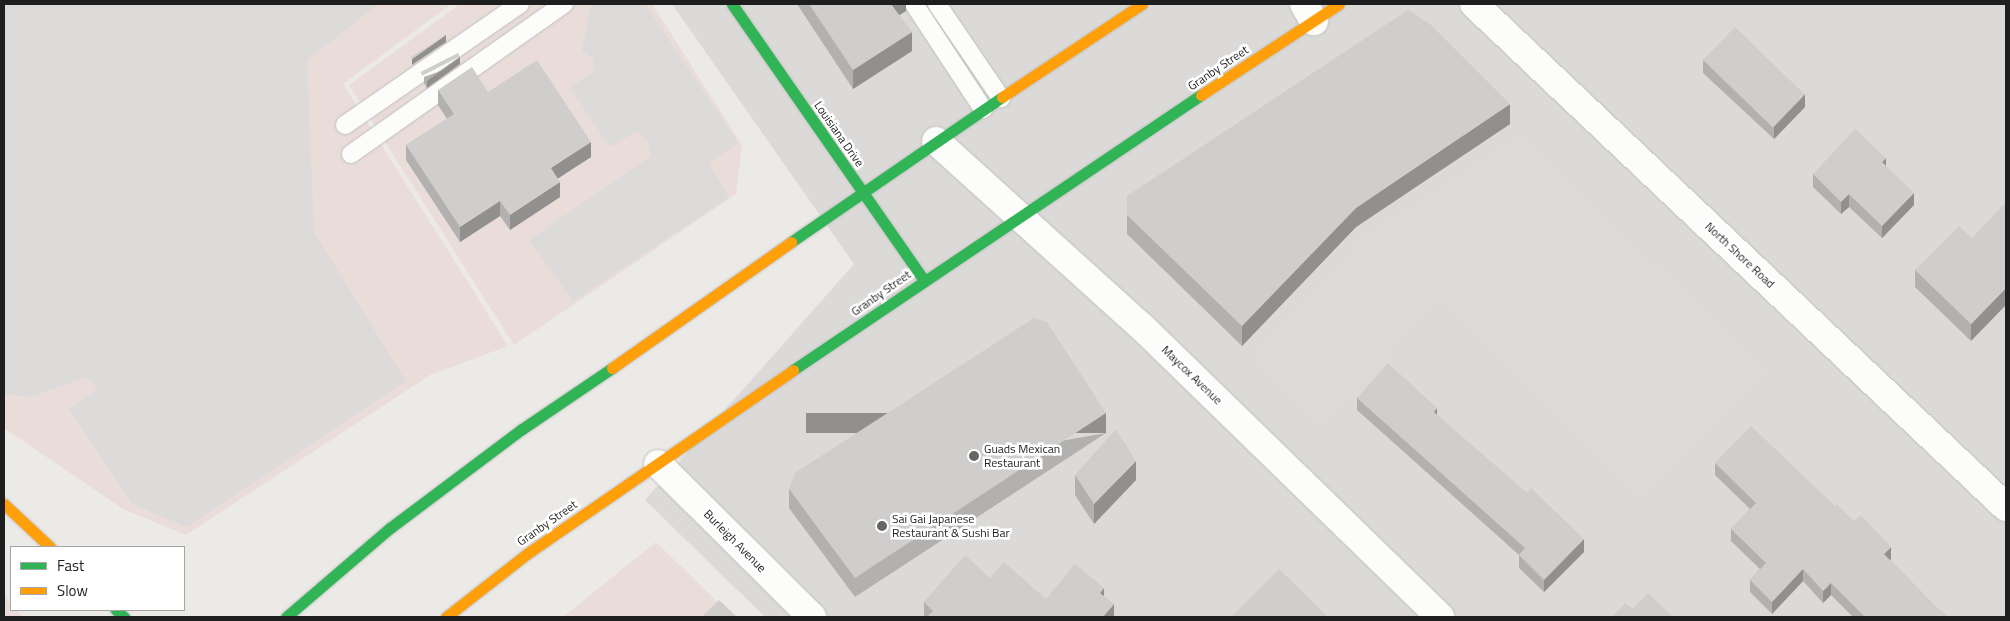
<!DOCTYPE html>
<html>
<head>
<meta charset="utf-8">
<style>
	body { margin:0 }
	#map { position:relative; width:2010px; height:621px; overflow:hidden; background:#eceae7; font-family:"Titillium Web",sans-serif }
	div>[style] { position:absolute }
	.residential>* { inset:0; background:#dbdad8 }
	.commercial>* { inset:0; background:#e9dcd9 }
	.parking>* { inset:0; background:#dcdbda }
	.roads { filter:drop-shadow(0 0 1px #c2c1bf) drop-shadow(0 0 1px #c2c1bf) }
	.lane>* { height:18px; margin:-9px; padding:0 9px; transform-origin:9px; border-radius:9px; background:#fcfcfb }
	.street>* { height:28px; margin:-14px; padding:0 14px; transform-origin:14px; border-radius:14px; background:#fcfcfb }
	.fast>* { height:11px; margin:-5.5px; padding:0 5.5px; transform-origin:5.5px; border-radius:5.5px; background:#30b455 }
	.slow>* { height:11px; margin:-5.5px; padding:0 5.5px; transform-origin:5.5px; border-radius:5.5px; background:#ff9f0a }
	.wall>* { inset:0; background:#b3b1af }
	.shaded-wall>* { inset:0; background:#92908f; transform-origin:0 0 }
	.building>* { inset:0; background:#d0cecc; transform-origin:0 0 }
	.dots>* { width:14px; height:14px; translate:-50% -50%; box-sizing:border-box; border:2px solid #fff; border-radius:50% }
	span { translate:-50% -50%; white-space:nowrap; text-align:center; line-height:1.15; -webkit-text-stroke:5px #fff; paint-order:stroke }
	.street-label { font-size:12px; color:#1e1e1e }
	.poi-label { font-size:12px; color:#1e1e1e }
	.left { translate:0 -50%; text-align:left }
	.frame { position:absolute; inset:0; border:5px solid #1e1e1e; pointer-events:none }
	.legend { position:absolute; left:10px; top:546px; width:175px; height:65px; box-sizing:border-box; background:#fff; border:1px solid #a5a5a5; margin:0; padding:6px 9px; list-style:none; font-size:15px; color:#1e1e1e }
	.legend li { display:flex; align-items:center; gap:10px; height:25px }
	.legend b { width:25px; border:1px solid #a5a5a5 }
</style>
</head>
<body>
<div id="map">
	<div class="residential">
		<div style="clip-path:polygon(672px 4px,2006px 4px,2006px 617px,765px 617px,645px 500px,854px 264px)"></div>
	</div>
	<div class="commercial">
		<div style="clip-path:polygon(4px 4px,451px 4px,343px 84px,508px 346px,430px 375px,186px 535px,123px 509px,4px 428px)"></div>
		<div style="clip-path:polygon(460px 4px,652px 4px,742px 145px,736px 194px,514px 345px,349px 85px)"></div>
		<div style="clip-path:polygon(656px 542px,733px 617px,563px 617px)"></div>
		<div style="clip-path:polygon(4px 595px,11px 604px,11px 610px,16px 610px,23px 617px,4px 617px)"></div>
	</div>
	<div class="parking">
		<div style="clip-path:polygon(4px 4px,379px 4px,307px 60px,314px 232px,406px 381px,187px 527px,132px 504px,69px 409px,98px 389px,86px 377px,30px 397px,4px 394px)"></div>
		<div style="clip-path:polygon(591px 4px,645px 4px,738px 143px,709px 163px,729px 197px,573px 301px,529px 240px,651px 156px,647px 140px,637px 131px,610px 147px,570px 87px,594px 72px,593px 59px,582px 51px)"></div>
		<div style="clip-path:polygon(1519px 137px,1768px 373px,1639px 494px,1439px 298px,1321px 427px,1253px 356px,1365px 237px)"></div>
	</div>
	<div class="roads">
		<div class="lane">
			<div style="left:914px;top:4px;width:126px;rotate:56.7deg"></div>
			<div style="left:937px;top:4px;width:114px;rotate:55.8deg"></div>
			<div style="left:345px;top:125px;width:213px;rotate:-34.7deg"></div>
			<div style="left:351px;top:154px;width:261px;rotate:-35.2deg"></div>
		</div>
		<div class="street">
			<div style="left:1304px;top:4px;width:20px;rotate:60deg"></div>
			<div style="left:1474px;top:4px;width:732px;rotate:43.4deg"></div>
			<div style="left:936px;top:141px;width:278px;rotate:42.1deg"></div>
			<div style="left:1142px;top:327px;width:416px;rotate:44.2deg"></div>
			<div style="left:658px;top:464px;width:217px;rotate:44.8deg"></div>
		</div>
		<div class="fast">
			<div style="left:732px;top:4px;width:336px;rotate:55.2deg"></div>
			<div style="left:791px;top:242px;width:256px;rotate:-34.5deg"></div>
			<div style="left:793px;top:370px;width:492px;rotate:-34deg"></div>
			<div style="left:116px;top:610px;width:11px;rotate:41deg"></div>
			<div style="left:286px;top:617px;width:137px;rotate:-40.6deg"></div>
			<div style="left:390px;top:528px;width:165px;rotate:-36.9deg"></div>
			<div style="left:522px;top:429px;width:109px;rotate:-34.1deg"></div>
		</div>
		<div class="slow">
			<div style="left:1201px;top:95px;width:165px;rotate:-33.4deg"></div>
			<div style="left:1002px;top:97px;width:168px;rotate:-33.6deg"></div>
			<div style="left:612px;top:368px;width:219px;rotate:-35.1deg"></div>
			<div style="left:4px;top:504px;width:63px;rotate:43.1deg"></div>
			<div style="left:446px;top:617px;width:104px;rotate:-38deg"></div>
			<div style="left:528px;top:553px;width:322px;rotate:-34.6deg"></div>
		</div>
	</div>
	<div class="wall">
		<div style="clip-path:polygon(797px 4px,906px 4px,906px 11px,899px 15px,912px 51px,853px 89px)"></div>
		<div style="clip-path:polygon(1703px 60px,1805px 107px,1774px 139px,1703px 73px)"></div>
		<div style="clip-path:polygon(460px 64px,427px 88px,424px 83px,424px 77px)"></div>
		<div style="clip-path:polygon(438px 90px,488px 92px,591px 157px,558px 178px,560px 197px,510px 230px,500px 216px,460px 242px,406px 160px,406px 145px,447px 119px,438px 105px)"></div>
		<div style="clip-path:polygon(1510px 124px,1356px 227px,1242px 346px,1127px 234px,1127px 215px)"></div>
		<div style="clip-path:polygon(1886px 166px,1914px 205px,1882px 238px,1849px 207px,1841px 214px,1813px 187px,1813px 174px)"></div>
		<div style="clip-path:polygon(1972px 238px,1971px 341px,1915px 287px,1915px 270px)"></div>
		<div style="clip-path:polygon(1357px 398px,1437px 415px,1584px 552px,1544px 592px,1519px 568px,1519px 555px,1357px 410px)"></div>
		<div style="clip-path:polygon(1106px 433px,855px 597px,789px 508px,789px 489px)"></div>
		<div style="clip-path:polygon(1715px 463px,1891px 559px,1890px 560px,1935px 606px,1948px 617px,1853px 617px,1831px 595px,1823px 603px,1803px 581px,1772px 614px,1750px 592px,1750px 580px,1760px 569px,1731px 541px,1731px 529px,1750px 509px,1715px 475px)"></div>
		<div style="clip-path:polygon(1075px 475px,1136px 480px,1094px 524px,1075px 495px)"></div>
		<div style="clip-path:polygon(1104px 596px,1114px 617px,925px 617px,924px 616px,924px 602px,1046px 599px)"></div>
	</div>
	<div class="shaded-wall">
		<div style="clip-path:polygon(890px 4px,906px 4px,906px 11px,890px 21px)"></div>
		<div style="clip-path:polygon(912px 32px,912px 51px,853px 89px,853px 70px)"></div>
		<div style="clip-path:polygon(446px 35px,446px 42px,412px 65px,412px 59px)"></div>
		<div style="clip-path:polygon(460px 57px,460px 64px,427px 88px,427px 81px)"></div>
		<div style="clip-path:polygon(1805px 94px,1805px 107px,1774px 139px,1774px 127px)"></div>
		<div style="clip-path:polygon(1510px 104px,1510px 124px,1356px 227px,1242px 346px,1242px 326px,1356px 208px)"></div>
		<div style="clip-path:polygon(591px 142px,591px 157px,551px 183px,551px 168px)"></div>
		<div style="clip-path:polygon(1886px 158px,1886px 170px,1882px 162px)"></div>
		<div style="clip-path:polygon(560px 182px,560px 197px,510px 230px,510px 215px)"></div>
		<div style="clip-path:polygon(1914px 193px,1914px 205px,1882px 238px,1882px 226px)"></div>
		<div style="clip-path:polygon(1849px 194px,1849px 207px,1841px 214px,1841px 202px)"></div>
		<div style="clip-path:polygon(500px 201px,500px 216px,460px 242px,460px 227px)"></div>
		<div style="clip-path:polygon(2006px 288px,2006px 305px,1971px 341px,1971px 324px)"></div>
		<div style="clip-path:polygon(1437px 408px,1437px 420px,1434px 412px)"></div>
		<div style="left:1106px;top:413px;width:20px;height:300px;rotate:90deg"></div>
		<div style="clip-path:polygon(1136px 461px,1136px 480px,1094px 524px,1094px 504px)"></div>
		<div style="clip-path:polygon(1584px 539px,1584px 552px,1544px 592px,1544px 580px)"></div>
		<div style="clip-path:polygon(1891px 547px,1891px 559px,1884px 566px,1884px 554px)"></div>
		<div style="clip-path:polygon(1803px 569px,1803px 581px,1772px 614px,1772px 602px)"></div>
		<div style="clip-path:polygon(1831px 583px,1831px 595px,1823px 603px,1823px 591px)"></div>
		<div style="clip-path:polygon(1104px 588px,1104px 602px,1100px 593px)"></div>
		<div style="clip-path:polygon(1114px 604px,1114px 617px,1103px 617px)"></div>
	</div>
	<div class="building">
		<div style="clip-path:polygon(809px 4px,891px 4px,912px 32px,853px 70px)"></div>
		<div style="clip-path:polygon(1408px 10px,1430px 24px,1510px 104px,1356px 208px,1242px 326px,1127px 215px,1127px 196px)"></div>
		<div style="left:1735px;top:27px;width:97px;height:46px;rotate:44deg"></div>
		<div style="clip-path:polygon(446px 35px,412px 59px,411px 57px)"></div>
		<div style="left:458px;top:53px;width:4px;height:42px;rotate:63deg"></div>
		<div style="clip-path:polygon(537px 60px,591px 142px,551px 168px,560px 182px,510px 215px,500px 201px,460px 227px,406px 145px,454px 114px,438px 90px,472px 67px,488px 92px)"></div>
		<div style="clip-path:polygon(1855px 129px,1886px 158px,1882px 162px,1914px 193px,1882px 226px,1849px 194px,1841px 202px,1813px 174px)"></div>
		<div style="clip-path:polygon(2006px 202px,2006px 288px,1971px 324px,1915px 270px,1959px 226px,1972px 238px)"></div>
		<div style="clip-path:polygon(1034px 318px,1047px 322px,1106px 413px,855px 578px,789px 489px,795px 473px)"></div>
		<div style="clip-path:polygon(1388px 363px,1437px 408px,1434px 412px,1527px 493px,1531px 488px,1584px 539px,1544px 580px,1519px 555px,1525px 548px,1357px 398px)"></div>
		<div style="clip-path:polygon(1751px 426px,1835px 506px,1837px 504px,1854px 521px,1861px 515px,1891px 547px,1884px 554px,1935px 606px,1948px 617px,1865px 617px,1831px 583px,1823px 591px,1803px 569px,1772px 602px,1750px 580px,1766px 563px,1731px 529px,1756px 503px,1715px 463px)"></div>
		<div style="clip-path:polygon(1116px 429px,1136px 461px,1094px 504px,1075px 475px)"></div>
		<div style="clip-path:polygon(965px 555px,990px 578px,1004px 562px,1046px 599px,1075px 564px,1104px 588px,1100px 593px,1114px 604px,1103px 617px,927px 617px,933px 611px,924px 602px)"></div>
		<div style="clip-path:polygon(1279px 569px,1328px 617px,1231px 617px)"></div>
		<div style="clip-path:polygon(1648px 593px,1673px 617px,1612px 617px,1625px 603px,1633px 609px)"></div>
		<div style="clip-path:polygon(719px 600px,737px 617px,702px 617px)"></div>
	</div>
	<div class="dots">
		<div style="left:974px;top:456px;background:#666564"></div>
		<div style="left:882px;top:526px;background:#666564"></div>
	</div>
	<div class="street-label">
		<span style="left:1218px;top:68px;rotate:-34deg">Granby Street</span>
		<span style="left:839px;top:134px;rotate:55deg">Louisiana Drive</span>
		<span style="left:1740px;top:255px;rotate:43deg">North Shore Road</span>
		<span style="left:881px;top:293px;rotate:-35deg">Granby Street</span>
		<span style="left:1192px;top:375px;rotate:44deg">Maycox Avenue</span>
		<span style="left:547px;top:523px;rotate:-35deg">Granby Street</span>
		<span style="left:735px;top:541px;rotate:45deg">Burleigh Avenue</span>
	</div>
	<div class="poi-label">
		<span class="left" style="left:984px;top:456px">Guads Mexican<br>Restaurant</span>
		<span class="left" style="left:892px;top:526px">Sai Gai Japanese<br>Restaurant &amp; Sushi Bar</span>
	</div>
	<div class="frame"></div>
	<ul class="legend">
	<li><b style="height:6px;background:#30b455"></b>Fast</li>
	<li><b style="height:6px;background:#ff9f0a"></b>Slow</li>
	</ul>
</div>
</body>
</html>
